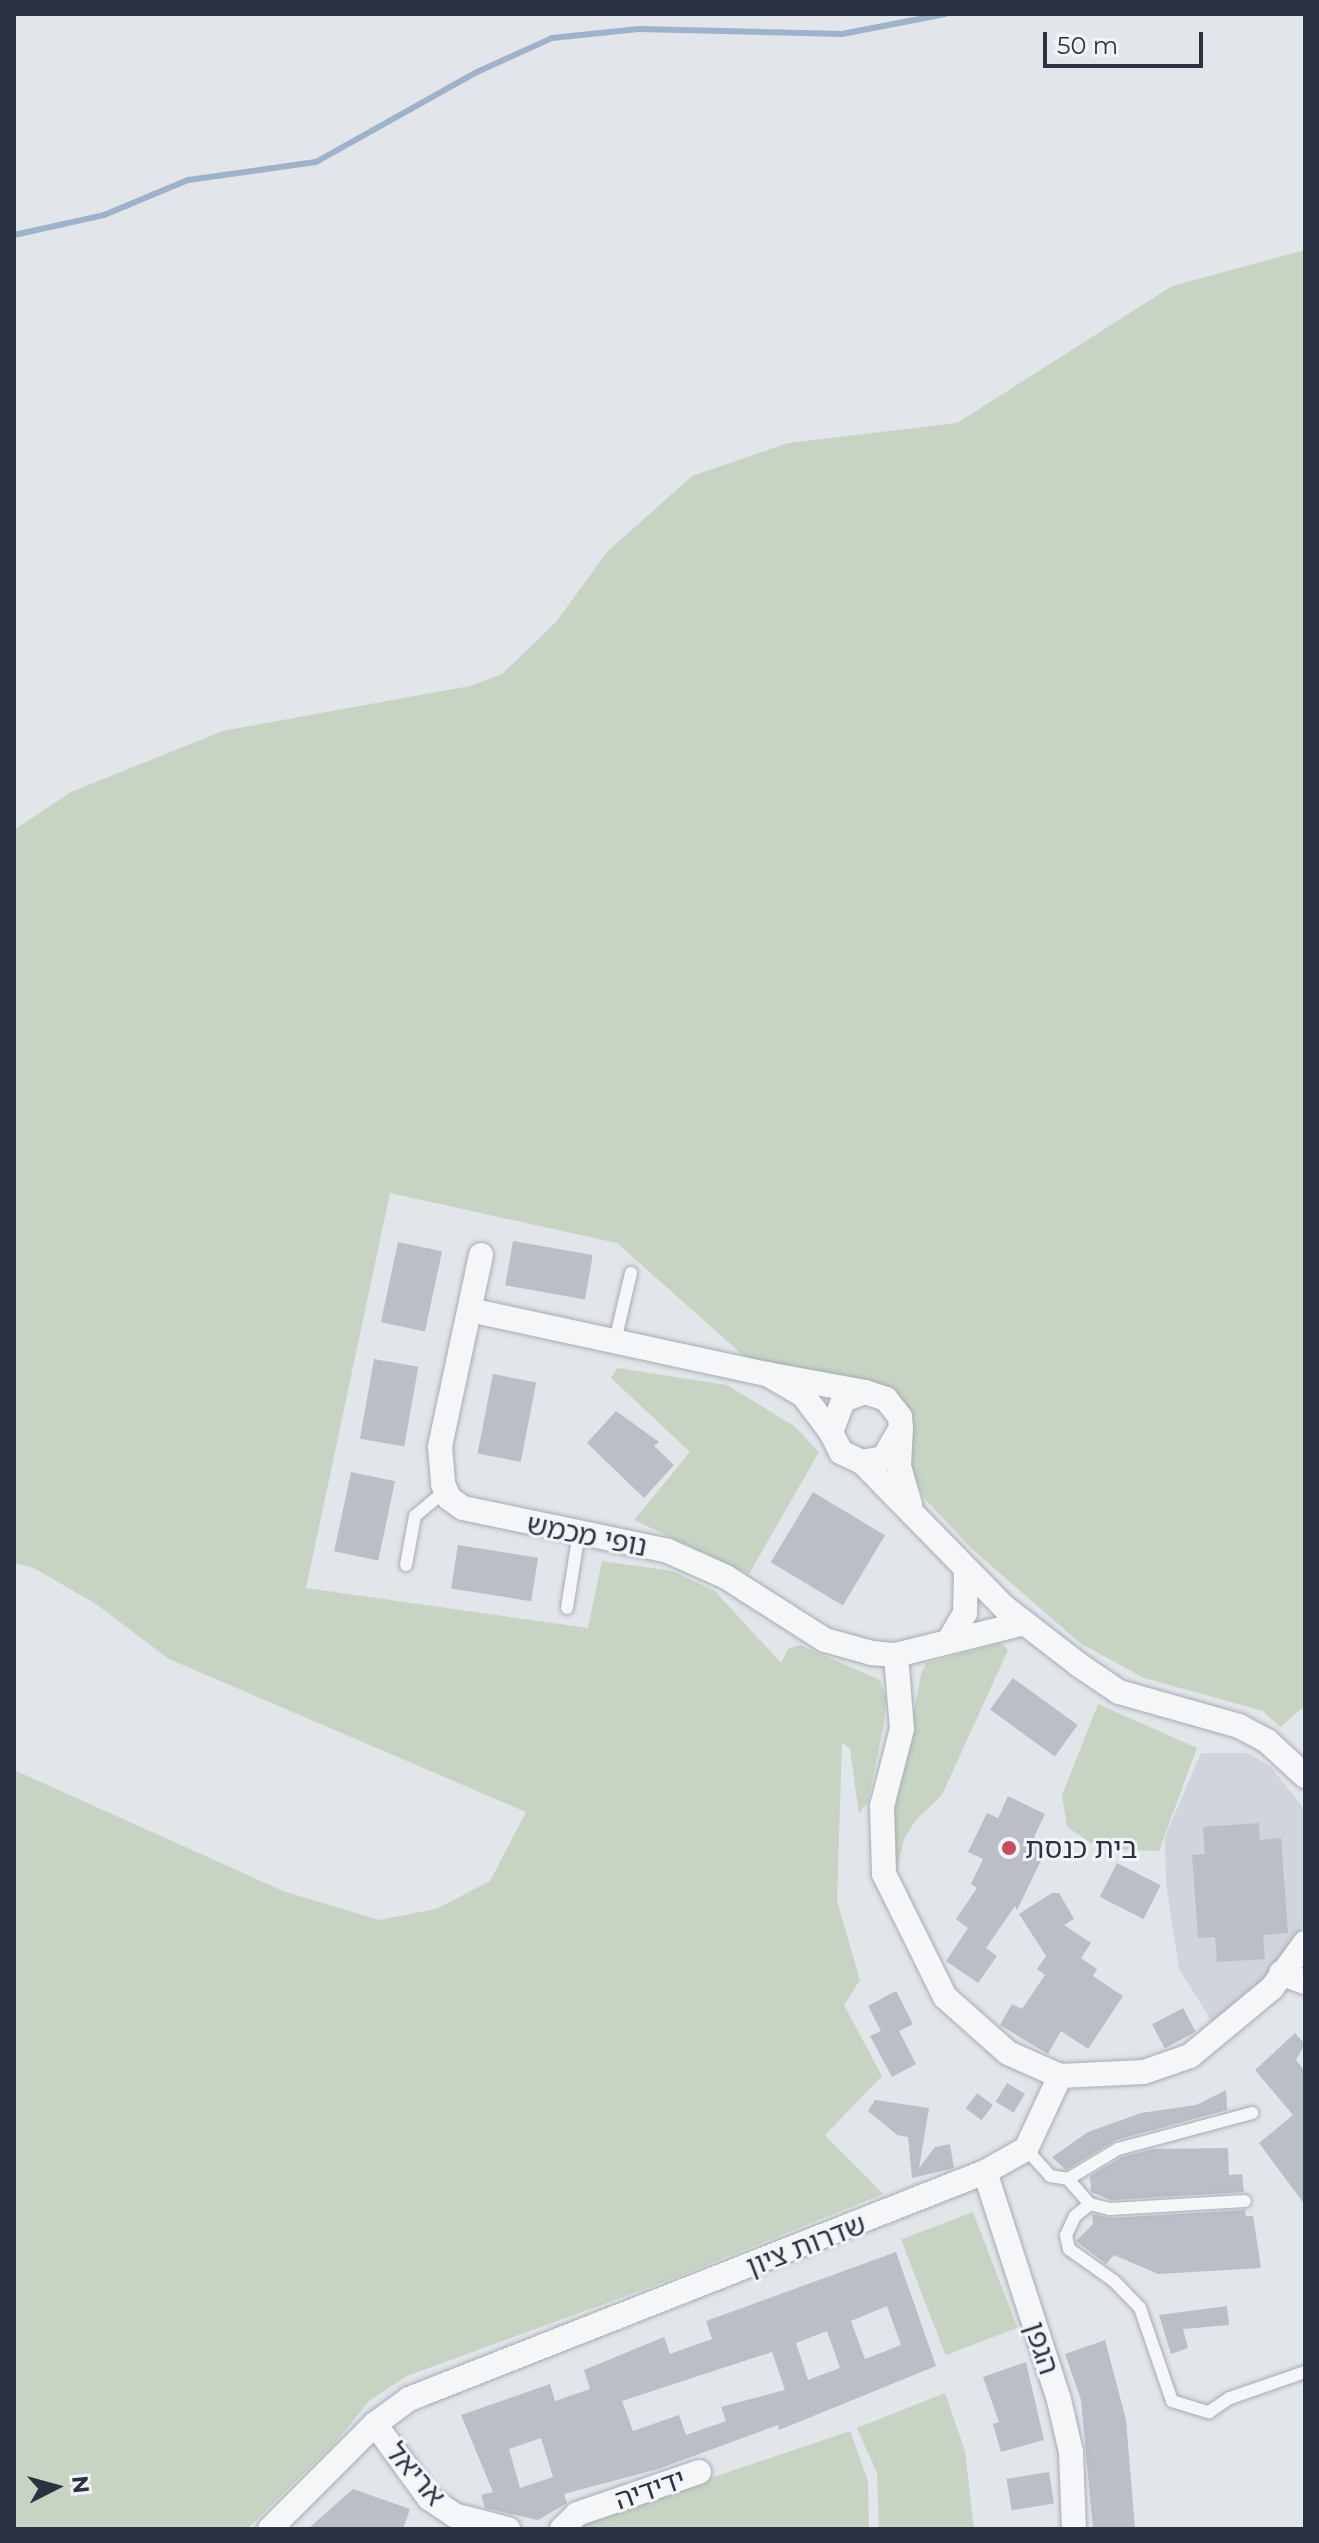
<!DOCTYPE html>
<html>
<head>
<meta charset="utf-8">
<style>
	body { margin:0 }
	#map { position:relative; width:1319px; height:2543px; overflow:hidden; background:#e2e5ea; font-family:Montserrat,"Noto Sans Hebrew",sans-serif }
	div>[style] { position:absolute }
	.built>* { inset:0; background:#d0d4dc }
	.green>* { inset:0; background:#c7d4c4; transform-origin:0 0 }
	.stream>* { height:6px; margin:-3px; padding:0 3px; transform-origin:3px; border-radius:3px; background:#9eb2c9 }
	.building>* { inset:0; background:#b9bec7; transform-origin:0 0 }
	.roads { filter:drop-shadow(0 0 2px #a7acb4) drop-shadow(0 0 2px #a7acb4) }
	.service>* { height:12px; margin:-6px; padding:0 6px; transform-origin:6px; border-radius:6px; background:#f5f6f8 }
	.minor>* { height:24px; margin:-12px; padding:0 12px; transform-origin:12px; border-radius:12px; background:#f5f6f8 }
	.dots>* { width:22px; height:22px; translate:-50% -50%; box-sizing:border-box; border:4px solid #f2f4f7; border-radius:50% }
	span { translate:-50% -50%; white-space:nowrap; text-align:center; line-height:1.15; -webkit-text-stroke:6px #f2f4f7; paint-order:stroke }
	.street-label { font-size:28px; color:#2b3342 }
	.poi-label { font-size:28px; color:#2b3342 }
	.left { translate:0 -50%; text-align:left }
	.frame { position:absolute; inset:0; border:16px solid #2b3342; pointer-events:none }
	.north { position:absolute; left:16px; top:2447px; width:80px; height:80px; -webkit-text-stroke:6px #f2f4f7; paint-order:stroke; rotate:84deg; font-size:22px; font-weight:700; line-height:32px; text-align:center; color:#2b3342 }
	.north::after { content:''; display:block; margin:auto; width:28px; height:36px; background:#2b3342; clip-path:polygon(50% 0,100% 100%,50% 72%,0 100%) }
	.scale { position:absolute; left:1043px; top:32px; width:160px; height:36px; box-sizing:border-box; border:4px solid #2b3342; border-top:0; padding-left:10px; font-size:24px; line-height:28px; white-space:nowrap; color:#2b3342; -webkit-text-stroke:6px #f2f4f7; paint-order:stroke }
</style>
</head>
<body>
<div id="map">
	<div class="built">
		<div style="clip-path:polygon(1201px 1753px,1248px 1753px,1271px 1767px,1305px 1810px,1305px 1924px,1256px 1993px,1214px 2025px,1179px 1969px,1166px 1882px,1165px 1837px)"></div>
	</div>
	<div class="green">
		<div style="clip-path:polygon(1305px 250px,1305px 1706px,1280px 1727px,1263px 1711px,1144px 1678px,1080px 1643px,972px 1549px,923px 1497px,906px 1456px,910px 1434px,866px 1382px,745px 1357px,617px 1243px,390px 1193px,306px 1588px,588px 1628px,602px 1561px,672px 1571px,715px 1591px,781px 1663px,788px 1649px,800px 1645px,880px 1680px,886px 1697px,884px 1724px,868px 1801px,859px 1814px,850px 1749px,842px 1742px,837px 1901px,860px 1980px,844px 2005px,882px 2076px,825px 2135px,883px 2194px,672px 2279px,407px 2376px,369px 2401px,334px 2444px,247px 2529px,14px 2529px,14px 1770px,283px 1891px,379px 1920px,436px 1909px,490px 1881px,526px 1812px,169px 1659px,96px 1604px,34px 1568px,14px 1563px,14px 830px,71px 792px,223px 731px,470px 686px,502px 674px,556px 622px,607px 552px,692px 476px,788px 443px,957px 423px,1172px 286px)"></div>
		<div style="clip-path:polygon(617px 1368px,727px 1385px,794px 1426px,819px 1452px,749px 1574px,634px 1520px,690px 1452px,611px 1378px)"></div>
		<div style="clip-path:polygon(1001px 1643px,1008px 1650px,942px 1795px,916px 1820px,904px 1839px,897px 1869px,894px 1815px,921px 1674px,926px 1663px)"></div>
		<div style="clip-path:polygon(1098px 1704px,1197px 1748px,1159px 1851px,1100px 1849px,1067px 1827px,1062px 1795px)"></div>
		<div style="left:973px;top:2212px;width:124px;height:77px;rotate:69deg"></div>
		<div style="clip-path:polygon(945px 2393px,965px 2451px,974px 2529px,879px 2529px,877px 2473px,857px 2428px)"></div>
		<div style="clip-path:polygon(850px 2431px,868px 2481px,869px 2529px,580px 2528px,589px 2519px)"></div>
	</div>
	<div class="stream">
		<div style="left:14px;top:235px;width:92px;rotate:-12.5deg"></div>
		<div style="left:104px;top:215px;width:91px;rotate:-22.6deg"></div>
		<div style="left:188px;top:180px;width:129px;rotate:-8deg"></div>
		<div style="left:316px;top:162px;width:184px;rotate:-29.2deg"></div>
		<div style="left:477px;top:72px;width:82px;rotate:-24.4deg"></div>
		<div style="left:552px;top:38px;width:87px;rotate:-5.9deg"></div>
		<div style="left:639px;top:29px;width:203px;rotate:1.4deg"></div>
		<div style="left:842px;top:34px;width:105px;rotate:-11deg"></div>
	</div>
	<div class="building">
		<div style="left:513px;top:1241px;width:81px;height:45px;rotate:10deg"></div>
		<div style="left:398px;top:1242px;width:45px;height:82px;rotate:12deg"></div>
		<div style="left:374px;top:1359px;width:45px;height:81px;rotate:10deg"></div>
		<div style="left:493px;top:1374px;width:44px;height:81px;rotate:11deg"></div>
		<div style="clip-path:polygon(616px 1411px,659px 1442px,654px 1446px,674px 1465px,644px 1498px,587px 1443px)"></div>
		<div style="left:351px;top:1472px;width:45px;height:81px;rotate:12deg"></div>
		<div style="left:813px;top:1492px;width:84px;height:82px;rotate:31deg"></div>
		<div style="left:458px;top:1545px;width:81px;height:44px;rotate:9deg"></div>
		<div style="left:1013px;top:1678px;width:80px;height:39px;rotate:36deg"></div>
		<div style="clip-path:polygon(1008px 1796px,1045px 1814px,1034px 1837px,1049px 1844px,1017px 1910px,1015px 1906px,986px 1948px,997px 1956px,978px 1983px,946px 1961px,968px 1928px,956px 1919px,977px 1888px,971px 1884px,983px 1859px,968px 1852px,987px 1813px,998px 1818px)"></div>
		<div style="clip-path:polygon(1259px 1823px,1260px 1840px,1281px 1838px,1288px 1933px,1263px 1935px,1265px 1959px,1217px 1962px,1215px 1937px,1198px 1938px,1192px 1855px,1205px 1854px,1203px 1827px)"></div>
		<div style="left:1117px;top:1863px;width:49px;height:38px;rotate:27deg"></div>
		<div style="clip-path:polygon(1052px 1893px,1059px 1893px,1074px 1919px,1064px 1925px,1091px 1943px,1081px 1958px,1097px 1969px,1093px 1976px,1123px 1996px,1088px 2049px,1061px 2031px,1048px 2054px,1000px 2025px,1012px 2004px,1022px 2009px,1045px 1975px,1037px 1969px,1046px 1956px,1019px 1914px)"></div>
		<div style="clip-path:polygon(896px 1991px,913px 2024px,899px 2031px,916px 2064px,892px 2077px,870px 2036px,881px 2031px,868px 2006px)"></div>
		<div style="left:1183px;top:2008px;width:27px;height:35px;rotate:62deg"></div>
		<div style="clip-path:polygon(1295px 2033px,1305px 2044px,1296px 2060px,1305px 2071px,1305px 2205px,1259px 2143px,1293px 2115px,1255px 2070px)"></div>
		<div style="left:1007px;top:2083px;width:21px;height:22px;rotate:31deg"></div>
		<div style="clip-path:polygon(1226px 2090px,1227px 2110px,1116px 2140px,1066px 2170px,1052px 2157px,1088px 2132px,1141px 2113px,1196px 2105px)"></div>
		<div style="left:977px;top:2093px;width:20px;height:19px;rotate:37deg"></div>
		<div style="clip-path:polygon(875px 2100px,929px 2108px,919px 2168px,935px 2147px,950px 2144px,954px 2168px,912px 2178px,908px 2137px,897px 2135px,868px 2111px)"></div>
		<div style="clip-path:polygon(1228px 2148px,1229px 2175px,1242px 2174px,1244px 2192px,1111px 2200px,1091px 2192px,1090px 2176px,1122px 2157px,1153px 2149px)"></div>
		<div style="clip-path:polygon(1245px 2210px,1246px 2216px,1253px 2216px,1261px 2268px,1158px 2274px,1114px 2255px,1106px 2264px,1076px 2241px,1093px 2224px,1092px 2214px,1111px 2218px)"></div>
		<div style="clip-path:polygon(evenodd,896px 2252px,936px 2366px,779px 2430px,778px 2425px,658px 2469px,564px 2494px,567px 2503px,538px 2520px,485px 2508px,481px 2495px,493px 2492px,461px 2415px,550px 2384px,555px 2401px,590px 2389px,584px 2370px,664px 2337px,670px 2354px,712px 2339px,706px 2321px,896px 2252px,887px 2306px,901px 2345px,865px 2359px,851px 2321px,887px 2306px,896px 2252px,827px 2331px,840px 2368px,808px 2380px,796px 2343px,827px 2331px,896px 2252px,772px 2352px,785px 2390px,721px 2407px,726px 2421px,686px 2435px,679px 2415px,633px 2431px,622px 2401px,772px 2352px,896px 2252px,541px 2438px,553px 2477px,520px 2488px,509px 2449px,541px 2438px)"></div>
		<div style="clip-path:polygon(1227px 2306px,1229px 2325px,1183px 2329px,1188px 2348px,1171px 2354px,1159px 2315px)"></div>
		<div style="clip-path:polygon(1105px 2340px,1126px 2420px,1135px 2529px,1093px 2529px,1081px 2400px,1065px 2354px)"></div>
		<div style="clip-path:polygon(1026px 2362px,1044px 2440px,1001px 2452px,993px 2424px,999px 2422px,983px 2377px)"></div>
		<div style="left:1049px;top:2472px;width:32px;height:43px;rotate:81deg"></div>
		<div style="clip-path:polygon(353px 2489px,410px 2509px,403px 2529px,308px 2529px)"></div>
	</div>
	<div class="roads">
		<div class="service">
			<div style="left:615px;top:1341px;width:70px;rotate:-76.8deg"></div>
			<div style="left:406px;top:1565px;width:50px;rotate:-79.6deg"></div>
			<div style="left:415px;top:1516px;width:40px;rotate:-40deg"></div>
			<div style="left:567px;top:1608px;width:77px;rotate:-81deg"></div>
			<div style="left:1026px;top:2149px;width:36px;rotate:48deg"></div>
			<div style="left:1050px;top:2176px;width:18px;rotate:9deg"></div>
			<div style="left:1068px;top:2179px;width:58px;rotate:-31deg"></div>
			<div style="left:1118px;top:2149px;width:139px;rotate:-15deg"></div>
			<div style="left:1068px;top:2179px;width:33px;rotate:49deg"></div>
			<div style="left:1090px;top:2204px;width:21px;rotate:14deg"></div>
			<div style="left:1110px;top:2209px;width:135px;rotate:-3.4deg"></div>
			<div style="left:1090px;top:2204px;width:19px;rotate:141deg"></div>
			<div style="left:1075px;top:2216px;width:21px;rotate:115deg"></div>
			<div style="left:1066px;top:2235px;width:14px;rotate:78deg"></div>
			<div style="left:1069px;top:2249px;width:55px;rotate:35.4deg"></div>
			<div style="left:1114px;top:2281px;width:37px;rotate:46deg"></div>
			<div style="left:1140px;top:2308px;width:98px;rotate:71deg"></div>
			<div style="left:1172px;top:2401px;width:39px;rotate:17deg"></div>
			<div style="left:1209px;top:2412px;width:25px;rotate:-34deg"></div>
			<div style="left:1230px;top:2398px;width:79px;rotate:-19.1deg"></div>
		</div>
		<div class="minor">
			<div style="left:481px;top:1255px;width:196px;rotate:102.1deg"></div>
			<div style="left:440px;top:1447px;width:37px;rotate:85deg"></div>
			<div style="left:443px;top:1484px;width:15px;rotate:67deg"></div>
			<div style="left:449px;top:1498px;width:17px;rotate:36deg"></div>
			<div style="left:463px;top:1508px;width:209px;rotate:11.8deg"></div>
			<div style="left:668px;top:1551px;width:64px;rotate:24.1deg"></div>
			<div style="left:726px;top:1577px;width:117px;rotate:32.5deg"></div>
			<div style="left:825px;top:1640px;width:49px;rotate:15.5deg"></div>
			<div style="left:872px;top:1653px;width:24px;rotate:5deg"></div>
			<div style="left:896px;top:1655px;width:132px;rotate:-14deg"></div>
			<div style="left:470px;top:1310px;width:304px;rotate:12.2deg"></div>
			<div style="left:901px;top:1428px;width:34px;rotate:120deg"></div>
			<div style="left:884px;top:1458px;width:22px;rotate:170deg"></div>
			<div style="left:862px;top:1462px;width:23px;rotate:-155deg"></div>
			<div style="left:841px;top:1452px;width:22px;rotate:-117deg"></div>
			<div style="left:831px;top:1432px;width:34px;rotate:-69deg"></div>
			<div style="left:843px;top:1400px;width:23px;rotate:-20deg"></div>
			<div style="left:865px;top:1392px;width:22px;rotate:18deg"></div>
			<div style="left:886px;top:1399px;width:23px;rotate:52deg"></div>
			<div style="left:900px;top:1417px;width:11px;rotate:85deg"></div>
			<div style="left:901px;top:1428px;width:38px;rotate:93deg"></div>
			<div style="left:899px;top:1466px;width:40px;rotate:74deg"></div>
			<div style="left:831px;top:1432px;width:46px;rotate:-127.1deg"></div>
			<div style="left:803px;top:1395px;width:42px;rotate:-149.7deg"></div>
			<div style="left:767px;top:1374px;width:100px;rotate:10.4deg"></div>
			<div style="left:862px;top:1462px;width:203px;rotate:45.6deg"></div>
			<div style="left:1004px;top:1607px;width:95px;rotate:37.7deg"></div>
			<div style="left:1079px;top:1665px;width:48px;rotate:34deg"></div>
			<div style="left:1119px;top:1692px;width:125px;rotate:15.8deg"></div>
			<div style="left:1239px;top:1726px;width:32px;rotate:28deg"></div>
			<div style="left:1267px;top:1741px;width:52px;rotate:42.6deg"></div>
			<div style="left:950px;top:1639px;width:30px;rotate:-60deg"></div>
			<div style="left:965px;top:1613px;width:42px;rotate:-88.6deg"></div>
			<div style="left:896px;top:1655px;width:74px;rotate:85.4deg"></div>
			<div style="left:902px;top:1729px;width:80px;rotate:104.6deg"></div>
			<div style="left:882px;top:1806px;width:68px;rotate:88.3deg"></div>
			<div style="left:884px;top:1874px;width:137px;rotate:63.6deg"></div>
			<div style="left:945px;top:1997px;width:84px;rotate:41.6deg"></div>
			<div style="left:1008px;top:2053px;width:57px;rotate:23.9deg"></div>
			<div style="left:1281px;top:1973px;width:26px;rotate:21deg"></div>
			<div style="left:985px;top:2172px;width:240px;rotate:72deg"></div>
			<div style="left:1059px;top:2400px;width:53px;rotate:77deg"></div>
			<div style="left:1071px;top:2452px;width:77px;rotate:87.8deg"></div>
			<div style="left:375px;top:2424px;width:92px;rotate:53.9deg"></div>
			<div style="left:429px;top:2498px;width:30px;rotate:34deg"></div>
			<div style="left:454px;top:2515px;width:56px;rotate:14.5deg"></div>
			<div style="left:270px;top:2529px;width:148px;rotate:-45deg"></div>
			<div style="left:375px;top:2424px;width:42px;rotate:-36.3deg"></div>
			<div style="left:409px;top:2399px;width:619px;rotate:-21.51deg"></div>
			<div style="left:985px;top:2172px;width:47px;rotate:-29.3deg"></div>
			<div style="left:1026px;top:2149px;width:81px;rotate:-65deg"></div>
			<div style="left:1060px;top:2076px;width:84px;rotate:-2.7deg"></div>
			<div style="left:1144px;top:2072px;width:49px;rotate:-19.2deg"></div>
			<div style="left:1190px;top:2056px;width:107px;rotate:-39.7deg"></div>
			<div style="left:1272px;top:1988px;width:56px;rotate:-53.7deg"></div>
			<div style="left:562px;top:2529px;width:21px;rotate:-45deg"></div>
			<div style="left:577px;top:2514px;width:129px;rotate:-19deg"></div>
		</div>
	</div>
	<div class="dots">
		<div style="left:1009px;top:1848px;background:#cb4c5c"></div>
	</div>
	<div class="street-label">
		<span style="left:587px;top:1535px;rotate:11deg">נופי מכמש</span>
		<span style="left:806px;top:2245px;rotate:-21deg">שדרות ציון</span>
		<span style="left:1042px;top:2348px;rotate:72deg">הגפן</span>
		<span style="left:416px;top:2474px;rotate:49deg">אריאל</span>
		<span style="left:650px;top:2489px;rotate:-19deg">ידידיה</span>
	</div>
	<div class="poi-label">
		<span class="left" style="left:1025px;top:1848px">בית כנסת</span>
	</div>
	<div class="frame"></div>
	<div class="north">N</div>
	<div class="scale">50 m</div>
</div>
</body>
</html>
